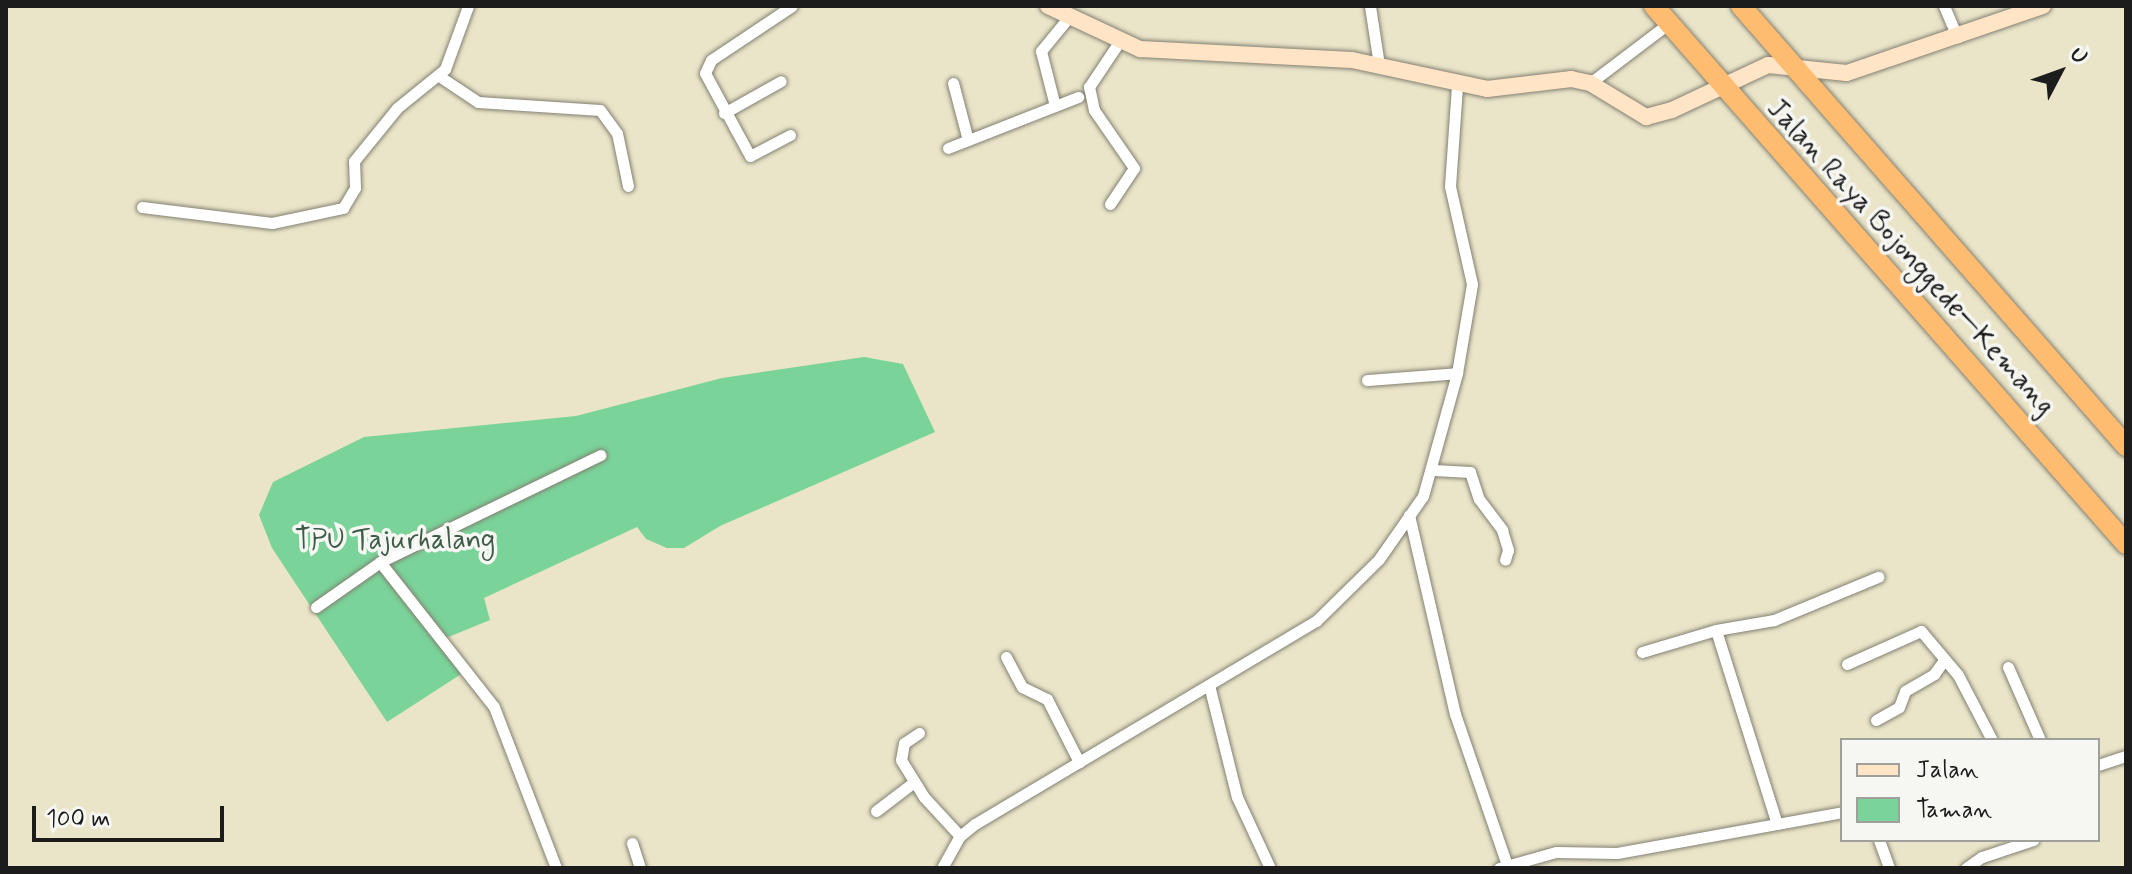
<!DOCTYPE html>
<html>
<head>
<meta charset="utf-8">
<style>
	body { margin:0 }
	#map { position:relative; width:2132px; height:874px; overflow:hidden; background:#eae5c9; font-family:Mynerve,sans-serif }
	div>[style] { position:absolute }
	.green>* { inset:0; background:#7ad399 }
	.roads { filter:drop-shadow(0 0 2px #838072) drop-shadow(0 0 2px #838072) }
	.street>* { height:11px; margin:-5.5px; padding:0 5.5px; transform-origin:5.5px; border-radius:5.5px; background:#fff }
	.secondary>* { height:16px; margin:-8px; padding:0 8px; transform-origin:8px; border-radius:8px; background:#ffe4c6 }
	.highway>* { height:20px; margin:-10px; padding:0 10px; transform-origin:10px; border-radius:10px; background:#febc70 }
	span { translate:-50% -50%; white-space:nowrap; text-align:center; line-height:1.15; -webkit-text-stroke:7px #f6f6f2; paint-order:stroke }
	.street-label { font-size:28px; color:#1c1c1c }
	.park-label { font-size:28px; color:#3d5c48 }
	.frame { position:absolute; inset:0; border:8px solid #1c1c1c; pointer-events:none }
	.legend { position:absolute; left:1840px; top:738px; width:260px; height:104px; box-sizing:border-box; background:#f6f6f2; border:2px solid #9f9f9c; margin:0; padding:10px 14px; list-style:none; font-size:24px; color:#1c1c1c }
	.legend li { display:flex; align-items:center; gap:16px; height:40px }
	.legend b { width:40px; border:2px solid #9f9f9c }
	.north { position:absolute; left:2020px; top:32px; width:80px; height:80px; -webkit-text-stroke:6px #f6f6f2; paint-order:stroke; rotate:49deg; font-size:22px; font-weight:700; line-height:32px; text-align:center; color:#1c1c1c }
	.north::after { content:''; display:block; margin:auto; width:28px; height:36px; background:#1c1c1c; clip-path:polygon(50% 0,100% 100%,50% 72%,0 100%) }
	.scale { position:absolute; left:32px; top:806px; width:192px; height:36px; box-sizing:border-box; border:4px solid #1c1c1c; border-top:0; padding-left:10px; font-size:24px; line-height:28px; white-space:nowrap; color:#1c1c1c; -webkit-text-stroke:6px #f6f6f2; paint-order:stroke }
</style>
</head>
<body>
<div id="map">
	<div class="green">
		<div style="clip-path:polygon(864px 357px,903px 364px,935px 432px,720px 526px,684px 548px,667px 548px,646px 539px,637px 527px,484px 598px,490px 620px,446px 638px,469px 669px,387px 722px,272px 548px,259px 515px,273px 482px,364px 437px,576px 416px,722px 378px)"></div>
	</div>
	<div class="roads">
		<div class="street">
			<div style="left:1370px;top:6px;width:60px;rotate:81.3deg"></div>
			<div style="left:1944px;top:6px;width:34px;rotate:67deg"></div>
			<div style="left:439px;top:76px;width:47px;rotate:33.7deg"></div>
			<div style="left:478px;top:102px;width:122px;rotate:3.8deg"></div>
			<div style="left:600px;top:110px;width:29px;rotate:54deg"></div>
			<div style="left:617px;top:133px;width:54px;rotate:78.3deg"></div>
			<div style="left:953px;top:83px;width:59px;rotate:75.3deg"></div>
			<div style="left:1590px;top:83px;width:99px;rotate:-37.2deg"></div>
			<div style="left:1055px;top:106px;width:57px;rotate:-104.3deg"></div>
			<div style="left:1041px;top:51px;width:43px;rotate:-50.7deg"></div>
			<div style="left:724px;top:113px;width:65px;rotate:-29.3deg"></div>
			<div style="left:790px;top:135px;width:45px;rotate:152.3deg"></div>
			<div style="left:750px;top:156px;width:94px;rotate:-118.5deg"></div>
			<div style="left:705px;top:73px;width:14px;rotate:-65deg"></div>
			<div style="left:711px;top:60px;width:97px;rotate:-33.7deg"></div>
			<div style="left:948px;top:148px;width:140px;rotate:-21.4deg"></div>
			<div style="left:1110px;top:204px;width:43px;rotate:-56.3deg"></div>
			<div style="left:1134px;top:168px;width:70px;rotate:-124.6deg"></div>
			<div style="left:1094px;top:110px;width:24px;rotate:-102deg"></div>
			<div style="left:1089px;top:87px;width:54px;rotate:-56.3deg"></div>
			<div style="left:142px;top:207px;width:131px;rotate:7deg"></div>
			<div style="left:272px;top:223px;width:73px;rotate:-11.9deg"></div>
			<div style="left:343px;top:208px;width:23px;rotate:-59deg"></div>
			<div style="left:355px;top:188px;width:27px;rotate:-92deg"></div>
			<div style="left:354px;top:161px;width:68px;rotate:-50.9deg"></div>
			<div style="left:397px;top:108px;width:62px;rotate:-39.1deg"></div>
			<div style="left:445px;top:69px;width:67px;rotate:-69.9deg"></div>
			<div style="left:1367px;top:380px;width:90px;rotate:-4.4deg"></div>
			<div style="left:1434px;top:470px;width:36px;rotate:3deg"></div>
			<div style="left:1470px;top:472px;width:28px;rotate:72deg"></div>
			<div style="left:1479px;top:499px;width:39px;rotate:53deg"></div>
			<div style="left:1502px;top:530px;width:21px;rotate:73deg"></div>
			<div style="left:1508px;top:550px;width:10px;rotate:107deg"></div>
			<div style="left:1409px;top:515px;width:204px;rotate:77deg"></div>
			<div style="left:1455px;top:714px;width:160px;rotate:71deg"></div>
			<div style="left:380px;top:562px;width:245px;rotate:-25.9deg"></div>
			<div style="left:316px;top:607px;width:78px;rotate:-35.1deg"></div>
			<div style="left:380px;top:562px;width:184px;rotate:51.8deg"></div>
			<div style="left:494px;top:707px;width:173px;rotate:68.9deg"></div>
			<div style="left:1642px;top:652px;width:77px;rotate:-16.6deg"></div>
			<div style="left:1006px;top:657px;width:34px;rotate:62deg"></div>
			<div style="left:1022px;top:687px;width:28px;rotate:26deg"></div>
			<div style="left:1047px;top:699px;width:71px;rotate:63.1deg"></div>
			<div style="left:1847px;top:664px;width:81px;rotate:-24deg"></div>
			<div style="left:1921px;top:631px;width:57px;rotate:49.9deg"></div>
			<div style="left:1958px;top:675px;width:73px;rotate:62.4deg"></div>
			<div style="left:2008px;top:667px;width:80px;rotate:66.3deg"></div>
			<div style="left:1209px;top:685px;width:115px;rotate:76deg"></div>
			<div style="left:1237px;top:797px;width:78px;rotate:65.1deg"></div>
			<div style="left:1876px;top:720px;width:26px;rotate:-29deg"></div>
			<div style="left:1899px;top:707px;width:17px;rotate:-69deg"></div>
			<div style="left:1905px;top:691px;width:34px;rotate:-30deg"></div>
			<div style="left:1934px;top:674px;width:17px;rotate:-54deg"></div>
			<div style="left:919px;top:733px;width:18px;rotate:146deg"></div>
			<div style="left:904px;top:743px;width:17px;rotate:100deg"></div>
			<div style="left:901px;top:760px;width:44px;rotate:58.1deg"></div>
			<div style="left:924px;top:797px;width:53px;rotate:47.3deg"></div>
			<div style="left:2098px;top:765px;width:29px;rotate:-18deg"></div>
			<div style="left:876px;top:811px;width:48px;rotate:-37.3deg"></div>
			<div style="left:1777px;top:824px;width:203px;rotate:-107.5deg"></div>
			<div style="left:1716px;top:630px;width:59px;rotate:-9.8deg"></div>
			<div style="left:1774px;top:620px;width:113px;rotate:-22.5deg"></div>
			<div style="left:1879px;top:840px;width:30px;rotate:70deg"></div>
			<div style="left:632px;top:843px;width:26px;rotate:72deg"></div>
			<div style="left:942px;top:868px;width:37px;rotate:-61deg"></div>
			<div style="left:960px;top:836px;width:19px;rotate:-39deg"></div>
			<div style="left:975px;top:824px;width:397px;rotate:-30.8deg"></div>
			<div style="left:1316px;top:621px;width:88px;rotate:-44.5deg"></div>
			<div style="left:1379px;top:559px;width:77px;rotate:-55.1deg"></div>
			<div style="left:1423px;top:496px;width:128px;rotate:-74.5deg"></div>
			<div style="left:1457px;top:373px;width:90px;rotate:-80.4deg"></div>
			<div style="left:1472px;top:284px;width:100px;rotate:-102.7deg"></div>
			<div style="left:1450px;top:186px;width:101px;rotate:-86deg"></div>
			<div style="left:1499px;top:868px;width:59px;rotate:-15.7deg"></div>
			<div style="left:1556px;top:852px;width:61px;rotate:0.9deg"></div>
			<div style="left:1617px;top:853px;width:229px;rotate:-10.3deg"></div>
			<div style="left:1966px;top:868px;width:19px;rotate:-35deg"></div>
			<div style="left:1982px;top:857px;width:54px;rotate:-18.4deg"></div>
		</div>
		<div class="secondary">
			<div style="left:1048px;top:6px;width:102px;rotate:25.1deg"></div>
			<div style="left:1140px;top:49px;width:212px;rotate:3deg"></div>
			<div style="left:1352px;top:60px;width:138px;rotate:12.1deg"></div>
			<div style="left:1487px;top:89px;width:85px;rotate:-6.8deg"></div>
			<div style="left:1571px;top:79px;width:19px;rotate:12deg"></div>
			<div style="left:1590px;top:83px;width:66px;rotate:31.3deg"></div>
			<div style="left:1646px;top:117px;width:27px;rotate:-15deg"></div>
			<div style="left:1672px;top:110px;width:106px;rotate:-25.1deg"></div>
			<div style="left:1768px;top:65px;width:79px;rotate:5.8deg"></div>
			<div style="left:1847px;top:73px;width:207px;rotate:-18.9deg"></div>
		</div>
		<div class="highway">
			<div style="left:1654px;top:6px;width:716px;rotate:48.74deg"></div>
			<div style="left:1741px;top:6px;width:585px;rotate:48.81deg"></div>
		</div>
	</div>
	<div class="street-label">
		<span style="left:1910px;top:258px;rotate:48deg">Jalan Raya Bojonggede—Kemang</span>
	</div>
	<div class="park-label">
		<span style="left:395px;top:541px">TPU Tajurhalang</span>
	</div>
	<div class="frame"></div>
	<ul class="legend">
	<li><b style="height:10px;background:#ffe4c6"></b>Jalan</li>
	<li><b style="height:22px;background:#7ad399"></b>Taman</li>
	</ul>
	<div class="north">U</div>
	<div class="scale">100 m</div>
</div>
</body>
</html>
